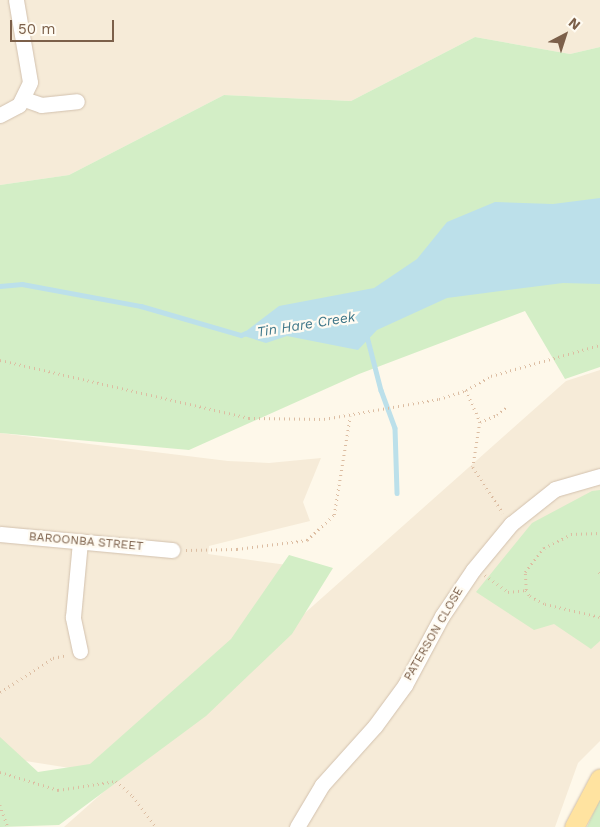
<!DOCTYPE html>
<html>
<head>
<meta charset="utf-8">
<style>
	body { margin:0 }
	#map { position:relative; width:600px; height:827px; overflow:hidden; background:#fef8ea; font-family:"Work Sans",sans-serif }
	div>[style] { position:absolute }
	.residential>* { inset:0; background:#f6ebd8 }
	.green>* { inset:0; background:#d3eec6 }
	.water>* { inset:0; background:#bce0ea }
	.stream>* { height:4.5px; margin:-2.25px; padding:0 2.25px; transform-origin:2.25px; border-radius:2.25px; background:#bce0ea }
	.path>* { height:2.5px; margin-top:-1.25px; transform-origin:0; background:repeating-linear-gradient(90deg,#dcbda2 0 1px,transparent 0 5px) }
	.roads { filter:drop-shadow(0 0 1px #d2c1ae) drop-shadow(0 0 1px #d2c1ae) }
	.minor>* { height:15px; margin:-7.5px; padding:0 7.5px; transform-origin:7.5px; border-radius:7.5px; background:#fff }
	.major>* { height:19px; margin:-9.5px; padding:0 9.5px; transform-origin:9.5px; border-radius:9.5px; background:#ffe3a0 }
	span { translate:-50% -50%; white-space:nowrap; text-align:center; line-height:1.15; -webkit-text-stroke:4.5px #fffbf2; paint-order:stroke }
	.street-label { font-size:12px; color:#7c604a }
	.water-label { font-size:14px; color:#3f7789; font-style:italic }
	.north { position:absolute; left:540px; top:10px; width:50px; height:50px; -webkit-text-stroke:4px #fffbf2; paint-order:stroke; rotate:40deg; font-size:14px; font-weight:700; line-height:20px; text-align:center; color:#7c604a }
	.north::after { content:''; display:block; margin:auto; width:18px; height:22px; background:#7c604a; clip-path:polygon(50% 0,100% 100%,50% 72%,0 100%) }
	.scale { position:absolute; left:10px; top:20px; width:104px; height:22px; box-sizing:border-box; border:2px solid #7c604a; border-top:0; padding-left:6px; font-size:15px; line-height:18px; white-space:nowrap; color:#7c604a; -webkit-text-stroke:4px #fffbf2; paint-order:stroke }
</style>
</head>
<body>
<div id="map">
	<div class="residential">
		<div style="clip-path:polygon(0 0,600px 0,600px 47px,570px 54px,475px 37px,351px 101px,224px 95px,69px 175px,0 185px)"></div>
		<div style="clip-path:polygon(600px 370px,600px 741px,578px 763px,555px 827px,64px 827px,566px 381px)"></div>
		<div style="clip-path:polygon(0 433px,228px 461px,269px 463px,321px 458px,303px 502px,310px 521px,209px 546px,208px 554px,287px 565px,254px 625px,89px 771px,0 757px)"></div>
	</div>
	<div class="green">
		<div style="clip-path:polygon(475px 37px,570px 54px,600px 47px,600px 367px,565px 379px,525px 311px,359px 374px,189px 450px,0 433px,0 185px,69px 175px,224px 95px,351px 101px)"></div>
		<div style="clip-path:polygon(600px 490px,600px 641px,591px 649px,554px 624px,534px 630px,476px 592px,532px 523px,592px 491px)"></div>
		<div style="clip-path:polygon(289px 555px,333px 568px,292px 634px,206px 716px,59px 825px,0 827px,0 737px,38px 772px,90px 764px,231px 639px)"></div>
		<div style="clip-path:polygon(600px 798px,600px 827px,587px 827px)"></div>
	</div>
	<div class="water">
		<div style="clip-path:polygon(600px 198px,600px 284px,563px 283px,447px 298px,377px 330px,358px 350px,287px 336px,266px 343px,241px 335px,279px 306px,374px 288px,417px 259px,447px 222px,495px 202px,553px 204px)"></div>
	</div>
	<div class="stream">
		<div style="left:0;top:286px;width:22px;rotate:-5deg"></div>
		<div style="left:22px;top:284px;width:121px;rotate:10.5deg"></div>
		<div style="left:141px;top:306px;width:104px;rotate:16.2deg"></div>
		<div style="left:241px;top:335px;width:5px;rotate:-22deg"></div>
		<div style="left:367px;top:336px;width:56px;rotate:75.5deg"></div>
		<div style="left:381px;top:390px;width:40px;rotate:69.8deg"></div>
		<div style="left:395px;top:428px;width:65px;rotate:88.2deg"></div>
	</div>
	<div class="path">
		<div style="left:0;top:360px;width:256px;rotate:13.1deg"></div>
		<div style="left:249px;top:418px;width:75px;rotate:0.8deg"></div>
		<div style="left:324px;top:419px;width:117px;rotate:-9.9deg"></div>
		<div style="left:439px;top:399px;width:28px;rotate:-18deg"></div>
		<div style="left:466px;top:390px;width:29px;rotate:-29deg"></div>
		<div style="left:491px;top:376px;width:113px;rotate:-15.9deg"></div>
		<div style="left:466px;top:390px;width:35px;rotate:66deg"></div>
		<div style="left:480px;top:422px;width:46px;rotate:98.8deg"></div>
		<div style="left:473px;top:467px;width:55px;rotate:56.9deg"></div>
		<div style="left:480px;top:422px;width:18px;rotate:-22deg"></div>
		<div style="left:497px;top:415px;width:14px;rotate:-39deg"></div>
		<div style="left:186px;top:550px;width:51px;rotate:-1.1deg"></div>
		<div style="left:237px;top:549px;width:71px;rotate:-7.3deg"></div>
		<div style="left:307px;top:540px;width:37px;rotate:-43deg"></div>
		<div style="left:334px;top:515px;width:100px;rotate:-80.8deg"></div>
		<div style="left:599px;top:572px;width:1px;rotate:45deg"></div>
		<div style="left:485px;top:575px;width:29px;rotate:36deg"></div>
		<div style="left:508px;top:592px;width:18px;rotate:-6deg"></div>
		<div style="left:526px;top:590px;width:18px;rotate:-93deg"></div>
		<div style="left:525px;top:572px;width:31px;rotate:-52deg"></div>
		<div style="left:544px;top:548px;width:30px;rotate:-27deg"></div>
		<div style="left:571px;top:534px;width:29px;rotate:-2deg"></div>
		<div style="left:526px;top:590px;width:7px;rotate:56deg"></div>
		<div style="left:530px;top:596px;width:17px;rotate:28deg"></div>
		<div style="left:545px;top:604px;width:57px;rotate:13.3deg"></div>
		<div style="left:0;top:692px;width:63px;rotate:-32.7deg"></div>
		<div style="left:53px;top:658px;width:14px;rotate:-12deg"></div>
		<div style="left:0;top:772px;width:61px;rotate:17.2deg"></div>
		<div style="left:58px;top:790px;width:59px;rotate:-8.8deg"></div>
		<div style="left:116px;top:781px;width:23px;rotate:41deg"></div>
		<div style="left:133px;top:796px;width:39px;rotate:53deg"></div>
		<div style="left:0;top:805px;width:23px;rotate:70deg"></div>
	</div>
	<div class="roads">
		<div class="minor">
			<div style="left:24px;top:99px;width:18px;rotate:19deg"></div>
			<div style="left:41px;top:105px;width:36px;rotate:-6deg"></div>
			<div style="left:0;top:115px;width:21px;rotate:-28deg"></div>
			<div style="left:19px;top:105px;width:25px;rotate:-64deg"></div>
			<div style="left:30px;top:82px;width:83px;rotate:-99.7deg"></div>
			<div style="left:0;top:534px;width:173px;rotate:5.3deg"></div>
			<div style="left:80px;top:651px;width:35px;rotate:-102deg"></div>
			<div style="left:73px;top:617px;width:76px;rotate:-84.7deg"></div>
			<div style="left:297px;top:827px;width:49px;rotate:-59.2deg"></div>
			<div style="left:322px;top:785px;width:79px;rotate:-48.1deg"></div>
			<div style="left:375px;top:726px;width:51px;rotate:-53.8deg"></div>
			<div style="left:405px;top:685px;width:78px;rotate:-61.8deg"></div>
			<div style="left:442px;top:616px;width:55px;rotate:-56deg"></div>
			<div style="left:473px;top:570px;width:60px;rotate:-50.4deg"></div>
			<div style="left:511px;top:524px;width:56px;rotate:-38.5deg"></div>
			<div style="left:555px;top:489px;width:47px;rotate:-16.1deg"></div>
		</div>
		<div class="major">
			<div style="left:574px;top:827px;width:55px;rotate:-62deg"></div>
		</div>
	</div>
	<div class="street-label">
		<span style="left:86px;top:542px;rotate:5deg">BAROONBA STREET</span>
		<span style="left:434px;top:634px;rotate:-60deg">PATERSON CLOSE</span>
	</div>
	<div class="water-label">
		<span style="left:306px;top:324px;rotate:-9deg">Tin Hare Creek</span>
	</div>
	<div class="north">N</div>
	<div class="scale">50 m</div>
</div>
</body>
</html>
